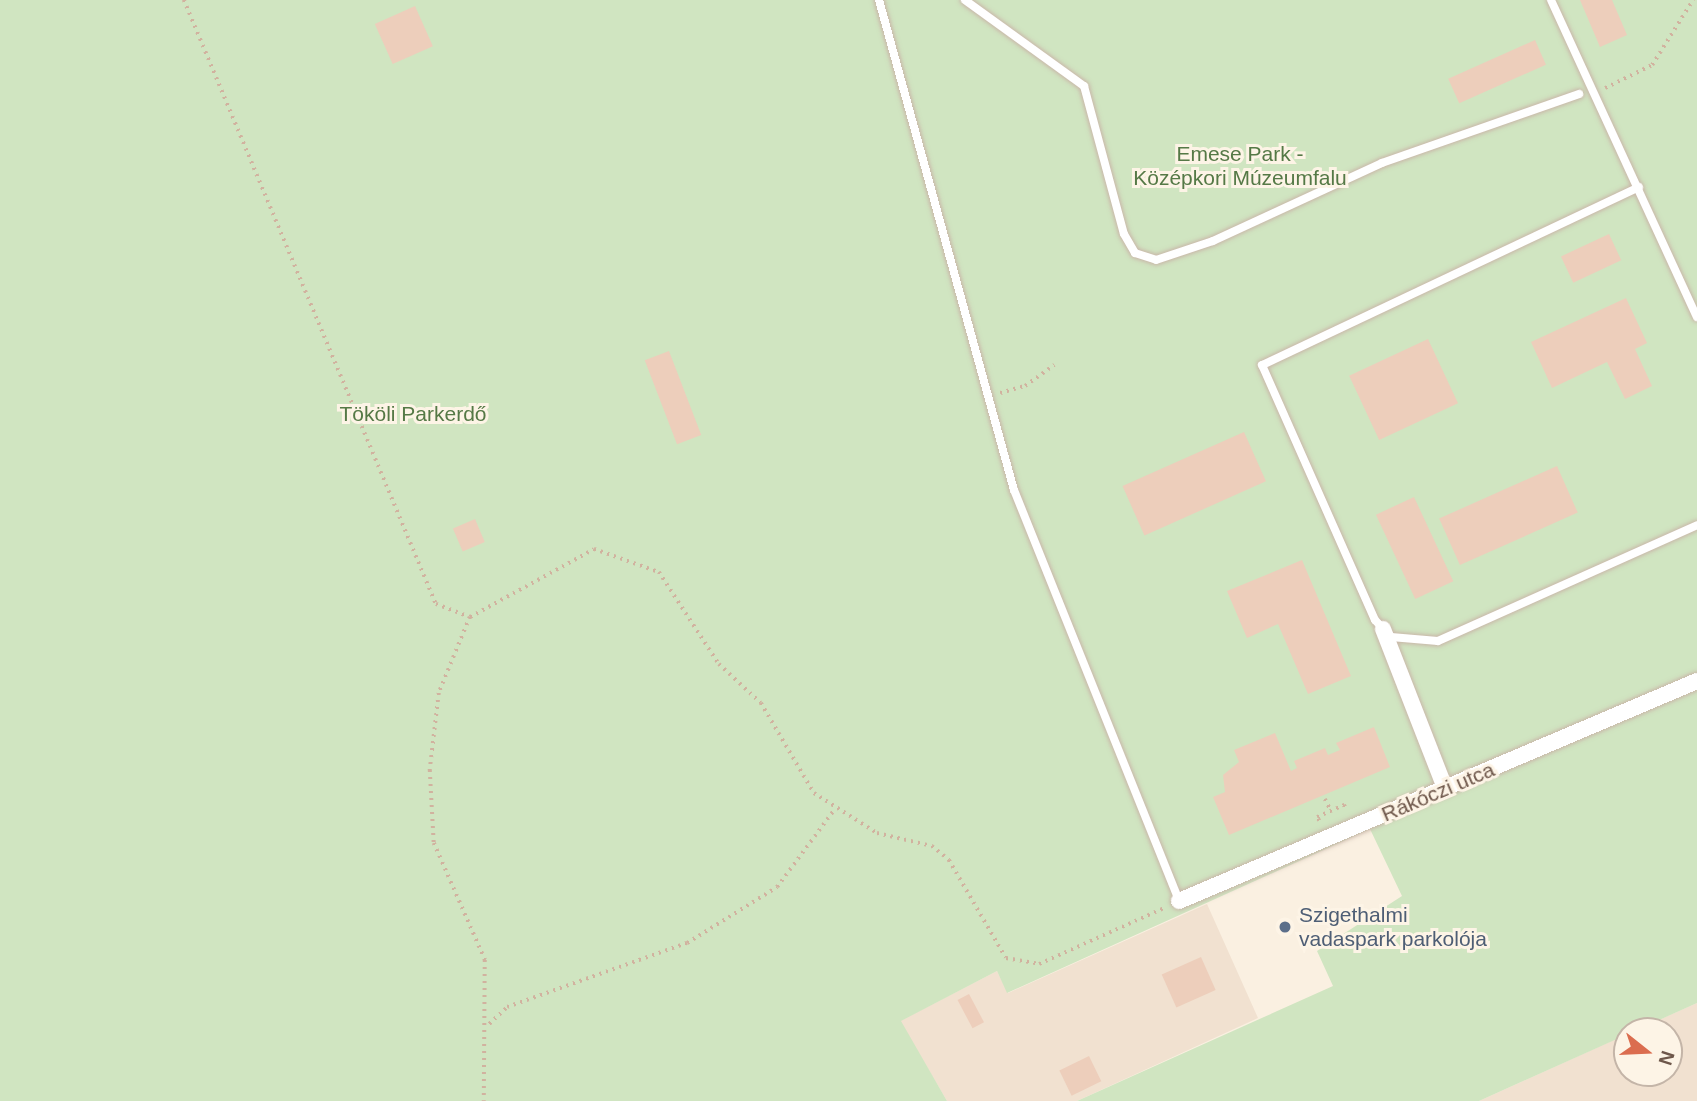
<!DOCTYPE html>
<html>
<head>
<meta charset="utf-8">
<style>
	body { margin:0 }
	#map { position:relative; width:1697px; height:1101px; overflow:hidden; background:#faf0e1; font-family:Helvetica,sans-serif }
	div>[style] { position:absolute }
	.residential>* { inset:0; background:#f1e1d0 }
	.green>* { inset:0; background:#d0e5c1 }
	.building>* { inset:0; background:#edcebb; transform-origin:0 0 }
	.path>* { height:3.5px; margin-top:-1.75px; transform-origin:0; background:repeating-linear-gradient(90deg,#d1b29f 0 2px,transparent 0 7px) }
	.roads { filter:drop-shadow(0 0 2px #c9b7a9) drop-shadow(0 0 2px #c9b7a9) }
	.lane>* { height:8px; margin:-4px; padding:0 4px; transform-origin:4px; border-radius:4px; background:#fff }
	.street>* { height:16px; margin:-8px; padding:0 8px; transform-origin:8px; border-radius:8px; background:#fff }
	.dots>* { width:19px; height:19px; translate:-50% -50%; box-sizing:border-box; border:4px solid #fdf4e6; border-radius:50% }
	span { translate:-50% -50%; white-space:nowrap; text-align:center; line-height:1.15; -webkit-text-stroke:6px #fdf4e6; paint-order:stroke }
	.park-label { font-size:21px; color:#557946 }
	.street-label { font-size:21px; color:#6e574a }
	.service-label { font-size:21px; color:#4e5e75 }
	.left { translate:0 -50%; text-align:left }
	.north { position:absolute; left:1613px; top:1017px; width:70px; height:70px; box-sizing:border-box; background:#fdf4e6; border:2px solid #c4b5a8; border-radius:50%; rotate:108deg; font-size:19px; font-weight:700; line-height:28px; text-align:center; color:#6e574a }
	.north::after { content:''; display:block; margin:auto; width:24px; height:32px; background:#db6d4f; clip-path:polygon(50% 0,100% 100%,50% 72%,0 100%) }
</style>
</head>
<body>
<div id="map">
	<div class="residential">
		<div style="clip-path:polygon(1207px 904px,1258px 1018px,1077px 1101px,947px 1101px,900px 1021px,997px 971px,1008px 993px)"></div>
		<div style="clip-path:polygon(1697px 1003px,1697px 1101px,1479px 1101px,1627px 1034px,1627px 1073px,1669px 1073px,1669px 1031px,1634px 1031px)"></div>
	</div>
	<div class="green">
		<div style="clip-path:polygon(0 0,1697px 0,1697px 1003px,1479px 1101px,1077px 1101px,1333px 986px,1317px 951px,1402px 896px,1370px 829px,1007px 993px,997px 971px,901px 1021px,947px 1101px,0 1101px)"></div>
	</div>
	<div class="building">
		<div style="clip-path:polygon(1580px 0,1612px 0,1627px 35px,1600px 47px)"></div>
		<div style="left:415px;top:6px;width:44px;height:44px;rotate:66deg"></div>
		<div style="left:1535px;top:40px;width:27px;height:95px;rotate:66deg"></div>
		<div style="left:1609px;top:234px;width:29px;height:53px;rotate:65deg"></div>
		<div style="clip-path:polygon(1626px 298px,1647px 343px,1635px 349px,1652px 386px,1625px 399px,1607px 362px,1552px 388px,1531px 342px)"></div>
		<div style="left:1428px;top:339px;width:71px;height:87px;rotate:65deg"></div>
		<div style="left:669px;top:351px;width:90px;height:26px;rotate:69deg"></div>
		<div style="left:1244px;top:432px;width:54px;height:133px;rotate:66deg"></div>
		<div style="left:1557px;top:466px;width:51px;height:129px;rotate:66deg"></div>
		<div style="left:1414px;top:497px;width:93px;height:42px;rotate:65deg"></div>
		<div style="left:475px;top:519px;width:25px;height:24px;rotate:67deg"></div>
		<div style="clip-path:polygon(1302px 560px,1351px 676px,1308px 694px,1278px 624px,1247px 638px,1227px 591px)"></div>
		<div style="clip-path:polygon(1374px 727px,1390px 767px,1229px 835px,1213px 797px,1225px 792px,1223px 775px,1239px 762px,1234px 750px,1275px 733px,1291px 771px,1297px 768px,1294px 761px,1325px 748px,1328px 755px,1340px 750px,1336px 743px)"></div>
		<div style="left:1201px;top:957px;width:36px;height:43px;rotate:66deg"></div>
		<div style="left:969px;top:994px;width:32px;height:13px;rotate:62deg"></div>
		<div style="left:1089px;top:1056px;width:28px;height:33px;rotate:64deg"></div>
	</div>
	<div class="path">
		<div style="left:184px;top:0;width:654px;rotate:67.35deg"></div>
		<div style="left:436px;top:604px;width:36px;rotate:21deg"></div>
		<div style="left:470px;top:617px;width:141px;rotate:-28.7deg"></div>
		<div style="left:594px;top:549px;width:69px;rotate:19.5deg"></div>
		<div style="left:659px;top:572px;width:110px;rotate:56.9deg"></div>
		<div style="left:719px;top:664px;width:57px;rotate:42.9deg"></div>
		<div style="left:761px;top:703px;width:104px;rotate:59.5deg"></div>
		<div style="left:814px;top:793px;width:75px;rotate:32.4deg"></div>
		<div style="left:877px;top:833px;width:57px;rotate:13.3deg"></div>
		<div style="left:932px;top:846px;width:22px;rotate:39deg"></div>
		<div style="left:949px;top:860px;width:113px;rotate:59.8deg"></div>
		<div style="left:1006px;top:958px;width:34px;rotate:10deg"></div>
		<div style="left:1039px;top:964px;width:137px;rotate:-24.1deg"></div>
		<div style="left:1605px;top:88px;width:52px;rotate:-26.1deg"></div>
		<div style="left:1652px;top:65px;width:77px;rotate:-57.8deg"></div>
		<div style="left:1000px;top:393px;width:26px;rotate:-16deg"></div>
		<div style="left:1025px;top:386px;width:36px;rotate:-36deg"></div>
		<div style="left:470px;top:617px;width:82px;rotate:112.2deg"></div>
		<div style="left:439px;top:693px;width:78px;rotate:96.7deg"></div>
		<div style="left:430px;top:770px;width:73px;rotate:86.9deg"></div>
		<div style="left:434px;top:843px;width:128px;rotate:66.4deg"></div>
		<div style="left:485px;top:960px;width:141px;rotate:90.4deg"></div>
		<div style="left:1325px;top:799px;width:13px;rotate:63deg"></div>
		<div style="left:1319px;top:821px;width:4px;rotate:-117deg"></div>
		<div style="left:1317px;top:817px;width:30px;rotate:-24deg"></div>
		<div style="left:1344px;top:805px;width:6px;rotate:59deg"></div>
		<div style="left:489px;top:1024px;width:25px;rotate:-43deg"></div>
		<div style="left:507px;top:1007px;width:191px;rotate:-19.6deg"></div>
		<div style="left:687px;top:943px;width:106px;rotate:-31.9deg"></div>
		<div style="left:777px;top:887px;width:96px;rotate:-53.5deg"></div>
	</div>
	<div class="roads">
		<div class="lane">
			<div style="left:879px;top:0;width:508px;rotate:74.6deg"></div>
			<div style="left:1014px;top:490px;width:443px;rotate:68.1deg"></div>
			<div style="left:965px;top:0;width:147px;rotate:35.9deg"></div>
			<div style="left:1084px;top:86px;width:153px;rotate:74.9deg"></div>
			<div style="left:1124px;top:234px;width:22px;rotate:60deg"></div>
			<div style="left:1135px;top:253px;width:22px;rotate:18deg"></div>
			<div style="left:1156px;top:260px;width:60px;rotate:-18.4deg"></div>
			<div style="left:1213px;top:241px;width:186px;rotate:-24.8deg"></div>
			<div style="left:1382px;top:163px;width:209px;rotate:-19.3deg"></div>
			<div style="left:1551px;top:0;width:349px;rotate:65.3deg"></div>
			<div style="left:1639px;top:187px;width:417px;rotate:154.7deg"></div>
			<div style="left:1262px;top:365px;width:279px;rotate:66.1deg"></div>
			<div style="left:1375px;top:620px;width:23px;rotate:47deg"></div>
			<div style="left:1391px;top:637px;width:47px;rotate:4.9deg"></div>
			<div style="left:1438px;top:641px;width:284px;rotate:-24.1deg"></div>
		</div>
		<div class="street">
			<div style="left:1383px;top:629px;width:171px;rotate:68.7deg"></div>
			<div style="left:1179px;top:901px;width:563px;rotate:-23.01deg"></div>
		</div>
	</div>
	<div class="dots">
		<div style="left:1285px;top:927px;background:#5c6f8a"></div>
	</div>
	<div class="park-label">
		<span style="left:1240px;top:166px">Emese Park -<br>Középkori Múzeumfalu</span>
		<span style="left:413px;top:414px">Tököli Parkerdő</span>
	</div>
	<div class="street-label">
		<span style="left:1438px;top:792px;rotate:-23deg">Rákóczi utca</span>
	</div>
	<div class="service-label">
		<span class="left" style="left:1299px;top:927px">Szigethalmi<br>vadaspark parkolója</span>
	</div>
	<div class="north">N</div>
</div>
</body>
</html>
